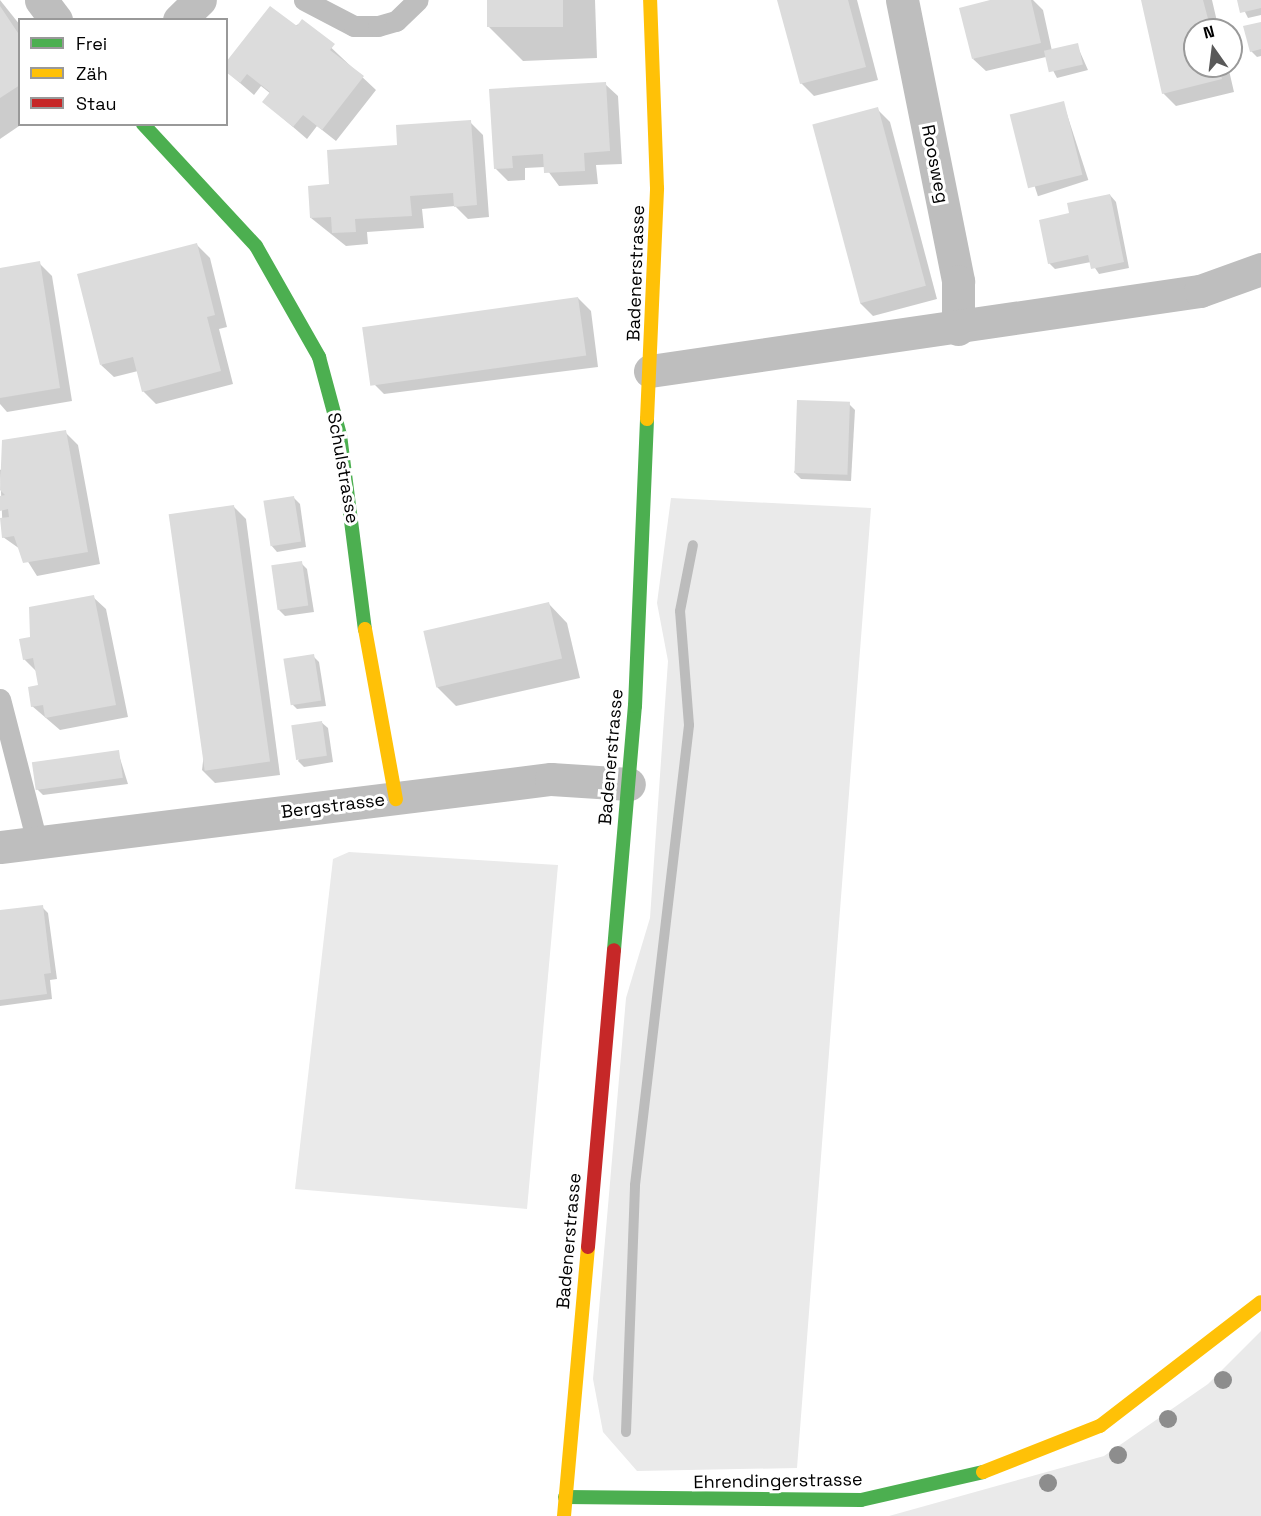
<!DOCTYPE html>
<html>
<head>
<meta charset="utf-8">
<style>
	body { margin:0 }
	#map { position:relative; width:1261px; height:1516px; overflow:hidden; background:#fff; font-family:"Space Grotesk",sans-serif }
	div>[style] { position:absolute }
	.green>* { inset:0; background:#eaeaea }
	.shadow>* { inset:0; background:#0003; transform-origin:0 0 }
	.stream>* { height:10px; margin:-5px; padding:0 5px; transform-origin:5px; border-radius:5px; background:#bcbcbc }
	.building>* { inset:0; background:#dcdcdc; transform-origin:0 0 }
	.lane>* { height:21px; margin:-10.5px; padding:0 10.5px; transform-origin:10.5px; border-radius:10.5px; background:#bebebe }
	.street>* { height:33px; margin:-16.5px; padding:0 16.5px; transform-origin:16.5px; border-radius:16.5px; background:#bebebe }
	.fast>* { height:14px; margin:-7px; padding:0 7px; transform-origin:7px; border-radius:7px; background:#4caf50 }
	.slow>* { height:14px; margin:-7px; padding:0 7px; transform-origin:7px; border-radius:7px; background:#ffc107 }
	.jam>* { height:14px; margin:-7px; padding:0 7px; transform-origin:7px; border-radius:7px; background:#c62828 }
	.trees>* { width:18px; height:18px; margin:-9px; border-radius:50%; background:#8d8d8d }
	span { translate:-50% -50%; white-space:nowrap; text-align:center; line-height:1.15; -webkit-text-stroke:6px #fff; paint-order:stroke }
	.street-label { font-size:18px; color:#000 }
	.legend { position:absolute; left:18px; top:18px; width:210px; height:108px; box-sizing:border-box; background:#fff; border:2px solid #999; margin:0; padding:8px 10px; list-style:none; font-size:18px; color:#000 }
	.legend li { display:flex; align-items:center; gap:12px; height:30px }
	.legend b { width:30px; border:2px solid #999 }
	.north { position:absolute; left:1183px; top:18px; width:60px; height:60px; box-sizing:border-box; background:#fff; border:2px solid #999; border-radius:50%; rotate:346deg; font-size:16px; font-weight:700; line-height:24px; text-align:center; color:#000 }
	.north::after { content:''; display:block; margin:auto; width:21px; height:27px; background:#595959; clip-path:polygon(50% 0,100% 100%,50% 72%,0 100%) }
</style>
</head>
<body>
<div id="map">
	<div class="green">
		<div style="clip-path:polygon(671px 498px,871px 508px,797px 1468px,637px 1471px,603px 1432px,593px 1379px,626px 998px,650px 918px,668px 661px,657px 603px)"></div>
		<div style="clip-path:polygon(349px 852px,558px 865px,527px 1209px,295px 1189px,333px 859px)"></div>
		<div style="clip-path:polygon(1261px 1331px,1261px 1516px,889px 1516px,1104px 1456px,1208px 1384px)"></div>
	</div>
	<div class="shadow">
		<div style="clip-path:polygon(0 0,20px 25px,22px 124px,0 139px)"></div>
		<div style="clip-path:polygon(489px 0,595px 0,597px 58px,523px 61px,489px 27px)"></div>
		<div style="clip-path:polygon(779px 0,857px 0,878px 80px,814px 96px,801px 83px)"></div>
		<div style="clip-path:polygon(1013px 0,1033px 0,1043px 10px,1052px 51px,1077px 45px,1088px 70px,1057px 78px,1046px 57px,986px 71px,973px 59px)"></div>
		<div style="clip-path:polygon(1142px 0,1212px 0,1219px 30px,1195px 30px,1195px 66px,1228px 66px,1234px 92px,1176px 106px,1163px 93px)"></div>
		<div style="clip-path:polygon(1239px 0,1261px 0,1261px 15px,1248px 18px)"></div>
		<div style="clip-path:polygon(303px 21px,376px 90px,336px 141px,317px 126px,307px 139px,264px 102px,271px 94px,261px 86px,254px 95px,226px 71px)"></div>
		<div style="clip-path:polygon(1261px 24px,1261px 56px,1257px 57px,1251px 51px)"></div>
		<div style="clip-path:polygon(605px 84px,618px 96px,622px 164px,596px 165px,598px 184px,559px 186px,545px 167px,525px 168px,525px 180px,508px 181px,495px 168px)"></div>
		<div style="left:1063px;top:102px;width:82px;height:53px;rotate:72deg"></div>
		<div style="clip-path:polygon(877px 109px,890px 122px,937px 299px,873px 316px,860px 303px)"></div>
		<div style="clip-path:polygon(470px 122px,483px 135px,489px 217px,468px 219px,455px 206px,422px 209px,424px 228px,367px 232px,368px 244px,346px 246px,311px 218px,330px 186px,399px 147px)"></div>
		<div style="clip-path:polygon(1110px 195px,1116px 202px,1129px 268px,1099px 274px,1091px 262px,1055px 269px,1049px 263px,1071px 215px)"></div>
		<div style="clip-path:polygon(197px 245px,210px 258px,227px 327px,219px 329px,233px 384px,156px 404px,143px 391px,138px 371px,114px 377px,101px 365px)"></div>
		<div style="clip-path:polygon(39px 263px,52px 276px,72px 401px,7px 412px,0 404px,0 269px)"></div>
		<div style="clip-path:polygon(578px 298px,591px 311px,598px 367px,384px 394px,371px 381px)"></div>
		<div style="clip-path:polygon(849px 404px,855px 410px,851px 481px,801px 479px,794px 472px)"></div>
		<div style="clip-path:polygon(65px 432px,78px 445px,100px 564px,37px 576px,20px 549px,3px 537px,0 470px)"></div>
		<div style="clip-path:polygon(294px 498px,300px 504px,306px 547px,277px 552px,271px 545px)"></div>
		<div style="clip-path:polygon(233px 506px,246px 519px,280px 775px,215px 783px,202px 770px)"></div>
		<div style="clip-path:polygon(301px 563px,307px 569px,314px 612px,285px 616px,279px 610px)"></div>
		<div style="clip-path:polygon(93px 597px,106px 609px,128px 717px,60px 730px,32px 706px,40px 686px,37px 672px,24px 659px,32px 638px)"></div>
		<div style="clip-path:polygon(548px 603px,567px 623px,580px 678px,456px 706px,437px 687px)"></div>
		<div style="clip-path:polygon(313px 656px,319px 662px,326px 706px,297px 709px,291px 703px)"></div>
		<div style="clip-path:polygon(321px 722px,328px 728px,333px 762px,304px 767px,298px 761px)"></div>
		<div style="clip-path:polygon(118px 752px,128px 784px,43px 795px,37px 789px)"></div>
		<div style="clip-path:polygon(42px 907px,48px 913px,57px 979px,50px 980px,52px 999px,0 1006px,0 912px)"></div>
	</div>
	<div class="stream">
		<div style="left:626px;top:1432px;width:247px;rotate:-87.9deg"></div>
		<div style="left:635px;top:1185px;width:463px;rotate:-83.3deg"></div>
		<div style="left:689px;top:725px;width:114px;rotate:-94.5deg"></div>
		<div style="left:680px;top:611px;width:67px;rotate:-78.9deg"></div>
	</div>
	<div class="building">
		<div style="left:487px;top:0;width:76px;height:27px"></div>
		<div style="clip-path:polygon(777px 0,848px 0,866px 67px,800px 84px)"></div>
		<div style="clip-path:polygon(990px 0,1031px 0,1041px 43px,972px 59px,959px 8px)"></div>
		<div style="clip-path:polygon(1141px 0,1203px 0,1211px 30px,1195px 30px,1195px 66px,1219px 66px,1222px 79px,1162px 94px)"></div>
		<div style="clip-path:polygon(1237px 0,1261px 0,1261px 8px,1240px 13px)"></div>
		<div style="clip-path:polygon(0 6px,20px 36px,20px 85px,0 98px)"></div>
		<div style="clip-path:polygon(270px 6px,297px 26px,302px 19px,335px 44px,330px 50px,364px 76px,322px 130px,303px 115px,293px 127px,262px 102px,270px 92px,247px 74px,240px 83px,226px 72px,226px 62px)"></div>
		<div style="clip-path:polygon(1261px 22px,1261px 49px,1250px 52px,1243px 26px)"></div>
		<div style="left:1078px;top:43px;width:22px;height:35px;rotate:77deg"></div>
		<div style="clip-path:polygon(606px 82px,610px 151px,584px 153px,585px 171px,544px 173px,543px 154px,512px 156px,513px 168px,494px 169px,489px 89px)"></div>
		<div style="left:1064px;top:101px;width:76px;height:56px;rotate:76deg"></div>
		<div style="left:878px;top:107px;width:185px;height:68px;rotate:75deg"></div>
		<div style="clip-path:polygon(471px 120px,477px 205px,454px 207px,453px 193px,410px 196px,412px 216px,355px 219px,356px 232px,332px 233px,331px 217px,310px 218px,308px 186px,329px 184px,327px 150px,397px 145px,396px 125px)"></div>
		<div style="clip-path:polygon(1110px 194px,1124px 262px,1091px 269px,1088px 255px,1048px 264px,1039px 220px,1069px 213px,1067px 203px)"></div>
		<div style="clip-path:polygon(197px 243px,215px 315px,207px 317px,221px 371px,142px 392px,133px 357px,100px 365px,77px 274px)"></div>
		<div style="clip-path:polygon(40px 261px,60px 388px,0 398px,0 268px)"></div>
		<div style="left:578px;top:297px;width:59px;height:218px;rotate:82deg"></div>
		<div style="left:797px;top:400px;width:53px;height:73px;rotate:2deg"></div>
		<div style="clip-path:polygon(66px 430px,88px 552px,23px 563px,14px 536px,2px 538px,0 518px,9px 517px,8px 509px,0 511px,0 496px,5px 495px,0 490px,2px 440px)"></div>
		<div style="left:294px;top:496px;width:46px;height:31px;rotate:81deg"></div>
		<div style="left:234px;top:505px;width:259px;height:66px;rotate:82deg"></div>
		<div style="left:302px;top:561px;width:45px;height:31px;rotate:82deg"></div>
		<div style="clip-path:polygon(94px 595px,116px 705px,45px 718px,43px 705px,31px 707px,28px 687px,38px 685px,33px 658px,23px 660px,19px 639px,30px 637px,29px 607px)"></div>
		<div style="left:549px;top:602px;width:58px;height:129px;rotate:77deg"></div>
		<div style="left:314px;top:654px;width:47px;height:31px;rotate:81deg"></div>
		<div style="left:322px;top:721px;width:35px;height:31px;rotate:82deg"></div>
		<div style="left:119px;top:750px;width:28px;height:88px;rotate:82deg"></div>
		<div style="clip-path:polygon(43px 905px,51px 973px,44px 974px,47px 994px,0 1000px,0 910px)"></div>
	</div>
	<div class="lane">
		<div style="left:304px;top:0;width:56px;rotate:27.5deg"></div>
		<div style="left:354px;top:26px;width:24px"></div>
		<div style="left:378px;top:26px;width:19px;rotate:-16deg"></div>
		<div style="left:396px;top:21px;width:30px;rotate:-44deg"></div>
		<div style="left:0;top:699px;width:148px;rotate:75.5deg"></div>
	</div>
	<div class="street">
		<div style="left:41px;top:0;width:25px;rotate:53deg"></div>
		<div style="left:902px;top:0;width:287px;rotate:78.7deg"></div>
		<div style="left:958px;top:281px;width:48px;rotate:90deg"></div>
		<div style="left:179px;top:20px;width:29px;rotate:-44deg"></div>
		<div style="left:650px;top:371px;width:556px;rotate:-8.28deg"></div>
		<div style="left:1200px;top:291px;width:65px;rotate:-19.8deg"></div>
		<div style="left:0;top:847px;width:555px;rotate:-7.04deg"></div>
		<div style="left:551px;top:779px;width:78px;rotate:3.7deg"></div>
	</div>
	<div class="fast">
		<div style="left:143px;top:124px;width:166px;rotate:47.2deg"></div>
		<div style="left:256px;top:246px;width:128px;rotate:60.4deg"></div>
		<div style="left:319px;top:357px;width:81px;rotate:74.9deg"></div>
		<div style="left:340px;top:435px;width:196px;rotate:82.7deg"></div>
		<div style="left:614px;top:950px;width:245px;rotate:-85.1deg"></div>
		<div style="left:635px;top:706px;width:287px;rotate:-87.6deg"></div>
		<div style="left:565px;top:1497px;width:296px;rotate:0.6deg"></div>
		<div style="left:861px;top:1500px;width:125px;rotate:-12.9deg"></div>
	</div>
	<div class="slow">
		<div style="left:647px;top:419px;width:231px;rotate:-87.5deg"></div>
		<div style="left:657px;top:188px;width:188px;rotate:-92.1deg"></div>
		<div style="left:365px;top:629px;width:173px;rotate:79.7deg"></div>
		<div style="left:983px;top:1472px;width:126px;rotate:-21.5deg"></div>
		<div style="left:1100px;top:1426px;width:203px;rotate:-37.6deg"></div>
		<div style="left:564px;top:1516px;width:270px;rotate:-84.9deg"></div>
	</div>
	<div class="jam">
		<div style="left:588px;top:1247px;width:298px;rotate:-85deg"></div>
	</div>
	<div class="trees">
		<div style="left:1223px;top:1380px"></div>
		<div style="left:1168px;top:1419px"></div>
		<div style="left:1118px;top:1455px"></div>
		<div style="left:1048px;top:1483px"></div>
	</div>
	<div class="street-label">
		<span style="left:935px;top:164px;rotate:79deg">Roosweg</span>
		<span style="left:636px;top:273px;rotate:-88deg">Badenerstrasse</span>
		<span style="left:343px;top:468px;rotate:80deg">Schulstrasse</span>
		<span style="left:611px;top:757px;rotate:-85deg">Badenerstrasse</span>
		<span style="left:333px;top:806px;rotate:-7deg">Bergstrasse</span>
		<span style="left:569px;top:1241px;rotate:-85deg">Badenerstrasse</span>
		<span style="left:778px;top:1481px;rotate:-1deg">Ehrendingerstrasse</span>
	</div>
	<ul class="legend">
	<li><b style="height:8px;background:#4caf50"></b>Frei</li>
	<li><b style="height:8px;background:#ffc107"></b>Zäh</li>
	<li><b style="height:8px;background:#c62828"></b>Stau</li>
	</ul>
	<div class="north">N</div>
</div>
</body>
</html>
